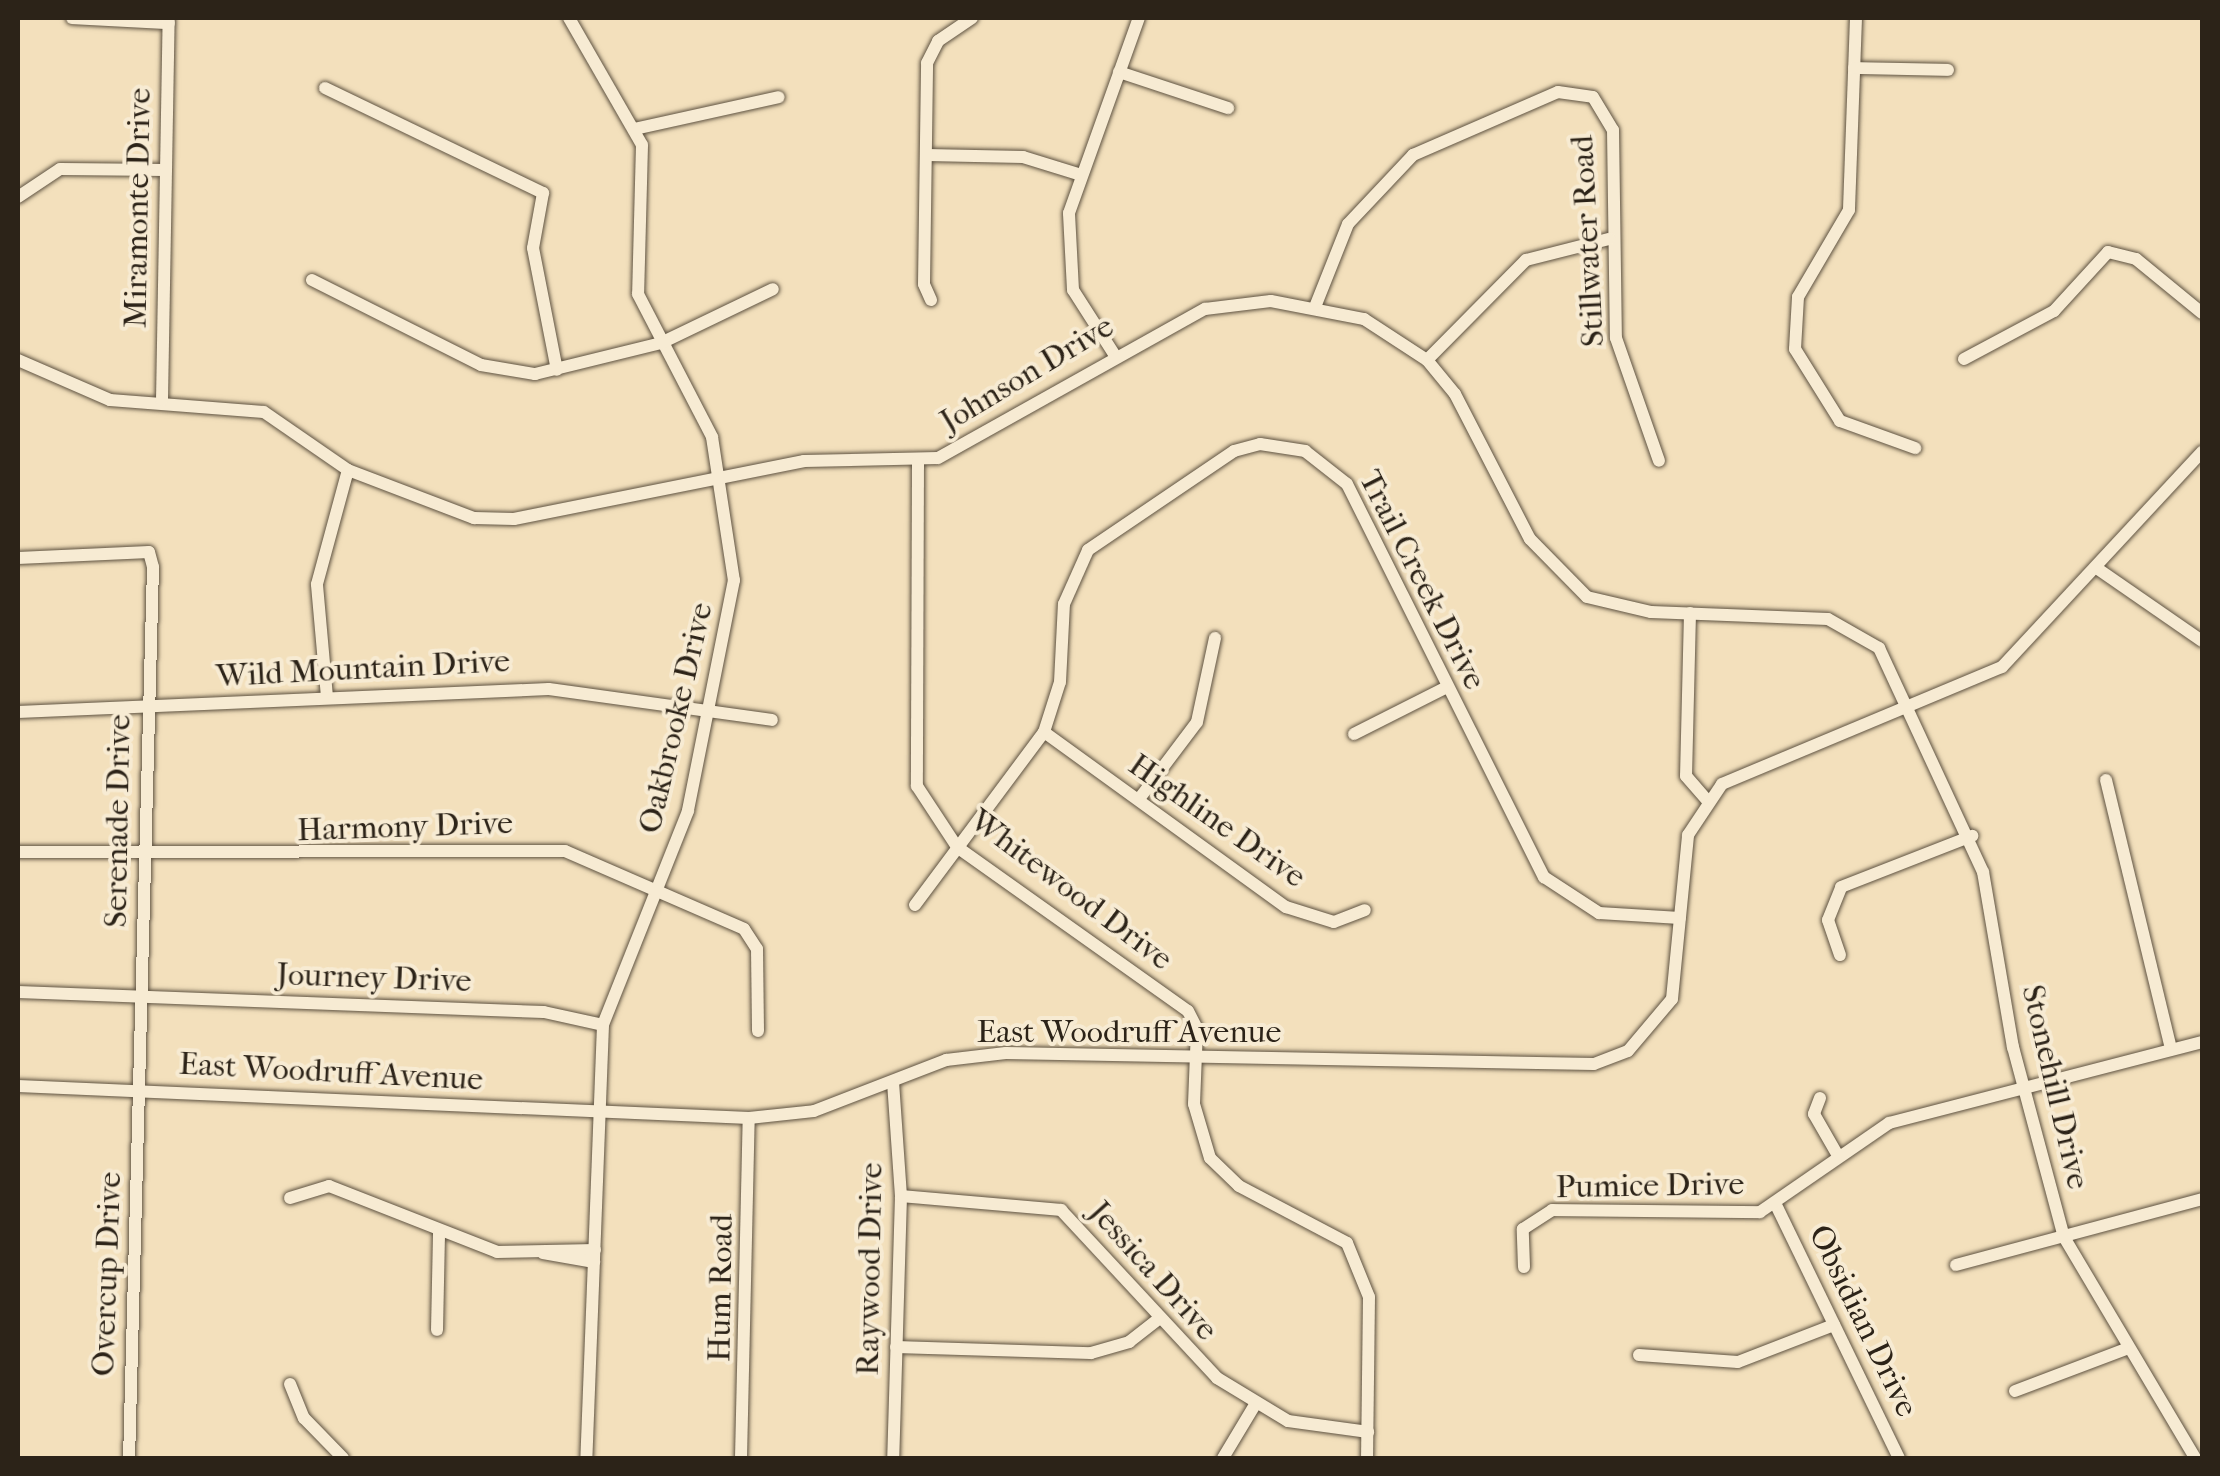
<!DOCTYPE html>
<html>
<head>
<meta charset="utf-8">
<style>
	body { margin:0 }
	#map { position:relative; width:2220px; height:1476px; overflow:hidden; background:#f3e0bc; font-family:"IM FELL French Canon",serif }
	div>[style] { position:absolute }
	.roads { filter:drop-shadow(0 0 2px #5e5241) drop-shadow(0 0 2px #5e5241) }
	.minor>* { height:12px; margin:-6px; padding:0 6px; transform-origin:6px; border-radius:6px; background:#f7ebd3 }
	span { translate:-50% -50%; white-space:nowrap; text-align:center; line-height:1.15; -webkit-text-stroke:8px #f7ebd3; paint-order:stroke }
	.street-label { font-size:32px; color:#2c2318 }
	.frame { position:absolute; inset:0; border:20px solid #2c2318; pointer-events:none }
</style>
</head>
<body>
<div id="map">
	<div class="roads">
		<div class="minor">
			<div style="left:72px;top:18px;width:97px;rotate:3deg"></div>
			<div style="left:569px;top:18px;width:146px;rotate:60.1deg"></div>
			<div style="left:642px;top:145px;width:149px;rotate:91.5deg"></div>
			<div style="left:638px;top:294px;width:161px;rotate:62.6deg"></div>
			<div style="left:712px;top:437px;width:145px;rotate:81.3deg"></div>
			<div style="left:734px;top:580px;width:236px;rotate:101.3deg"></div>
			<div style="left:688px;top:811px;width:230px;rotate:111.7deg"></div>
			<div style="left:603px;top:1025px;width:433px;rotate:92.2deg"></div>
			<div style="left:1856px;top:18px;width:192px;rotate:92.1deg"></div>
			<div style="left:1849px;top:210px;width:101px;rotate:120.4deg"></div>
			<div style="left:1798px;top:297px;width:52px;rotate:93.3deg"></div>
			<div style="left:1795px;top:349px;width:85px;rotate:58deg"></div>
			<div style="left:1840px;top:421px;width:80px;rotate:19.8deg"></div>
			<div style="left:1854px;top:68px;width:94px;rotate:1.2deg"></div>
			<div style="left:1119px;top:72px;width:115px;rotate:18.3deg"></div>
			<div style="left:325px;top:88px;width:242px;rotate:25.7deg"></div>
			<div style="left:543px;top:193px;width:56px;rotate:100.3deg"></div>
			<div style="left:533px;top:248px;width:124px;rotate:78.9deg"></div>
			<div style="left:634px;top:129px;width:148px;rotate:-12.4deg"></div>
			<div style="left:927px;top:155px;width:96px;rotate:1.2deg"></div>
			<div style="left:1023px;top:157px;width:61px;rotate:17.2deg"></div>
			<div style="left:18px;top:197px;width:50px;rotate:-33.7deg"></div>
			<div style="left:60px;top:169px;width:106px;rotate:0.5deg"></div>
			<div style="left:312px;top:280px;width:189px;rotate:26.7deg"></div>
			<div style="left:481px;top:365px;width:55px;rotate:9.5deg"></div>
			<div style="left:535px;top:374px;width:130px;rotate:-13.8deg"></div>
			<div style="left:661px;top:343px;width:124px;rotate:-25.7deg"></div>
			<div style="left:931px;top:300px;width:17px;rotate:-114deg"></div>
			<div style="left:924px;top:284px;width:221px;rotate:-89.2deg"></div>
			<div style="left:927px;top:63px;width:25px;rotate:-63deg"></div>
			<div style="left:938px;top:41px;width:41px;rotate:-34.1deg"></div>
			<div style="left:1315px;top:307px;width:89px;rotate:-68.3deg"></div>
			<div style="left:1348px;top:224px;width:95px;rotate:-46.7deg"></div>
			<div style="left:1413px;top:155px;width:158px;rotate:-23.5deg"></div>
			<div style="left:1558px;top:92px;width:35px;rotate:8deg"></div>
			<div style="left:1593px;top:97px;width:39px;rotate:59deg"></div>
			<div style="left:1613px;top:130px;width:208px;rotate:89.2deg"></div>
			<div style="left:1616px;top:338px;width:130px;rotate:70.7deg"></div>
			<div style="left:1114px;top:354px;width:76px;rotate:-122.6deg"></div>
			<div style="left:1073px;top:290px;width:77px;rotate:-93deg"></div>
			<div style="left:1069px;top:213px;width:207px;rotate:-70.3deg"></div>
			<div style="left:1964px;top:359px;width:102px;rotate:-28.1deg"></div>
			<div style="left:2054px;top:311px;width:80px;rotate:-47.5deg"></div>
			<div style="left:2108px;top:252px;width:29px;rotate:14deg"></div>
			<div style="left:2136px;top:259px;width:85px;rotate:39.3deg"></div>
			<div style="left:18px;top:360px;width:100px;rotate:23.5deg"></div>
			<div style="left:110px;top:400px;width:154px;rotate:4.5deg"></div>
			<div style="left:264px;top:412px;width:102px;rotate:34.6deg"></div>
			<div style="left:348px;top:470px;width:135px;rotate:20.9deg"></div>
			<div style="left:474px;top:518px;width:40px;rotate:1.4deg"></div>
			<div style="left:514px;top:519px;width:296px;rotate:-11.3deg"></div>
			<div style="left:804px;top:461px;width:134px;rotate:-1.3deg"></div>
			<div style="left:938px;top:458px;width:306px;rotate:-29.2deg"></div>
			<div style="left:1205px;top:309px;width:66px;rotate:-6.9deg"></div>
			<div style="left:1271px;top:301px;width:95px;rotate:11deg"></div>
			<div style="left:1364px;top:319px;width:75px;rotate:33.1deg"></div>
			<div style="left:1427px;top:360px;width:44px;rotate:50.5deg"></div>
			<div style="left:1455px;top:394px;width:163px;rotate:62.7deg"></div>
			<div style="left:1530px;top:539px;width:81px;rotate:45.5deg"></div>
			<div style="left:1587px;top:597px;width:66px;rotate:13.2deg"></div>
			<div style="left:1651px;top:612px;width:177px;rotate:2.3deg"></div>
			<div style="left:1828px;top:619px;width:59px;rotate:29.6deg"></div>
			<div style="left:1879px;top:648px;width:247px;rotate:65.1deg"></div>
			<div style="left:1983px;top:872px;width:178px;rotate:80.3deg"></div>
			<div style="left:2013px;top:1047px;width:197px;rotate:75deg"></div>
			<div style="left:2064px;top:1237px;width:257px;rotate:59.3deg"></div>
			<div style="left:1427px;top:360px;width:141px;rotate:-45.3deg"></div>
			<div style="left:1526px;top:260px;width:86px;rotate:-14.2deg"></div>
			<div style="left:162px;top:400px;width:382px;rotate:-89deg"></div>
			<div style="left:918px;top:461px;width:325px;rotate:90.2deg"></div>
			<div style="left:917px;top:786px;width:73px;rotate:56.7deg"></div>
			<div style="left:957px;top:847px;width:283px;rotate:35.4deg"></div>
			<div style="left:1188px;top:1011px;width:20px;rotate:63deg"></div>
			<div style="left:1197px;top:1029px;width:75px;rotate:92.3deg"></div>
			<div style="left:1194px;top:1104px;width:56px;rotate:73.5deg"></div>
			<div style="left:1210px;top:1158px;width:40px;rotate:44deg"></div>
			<div style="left:1239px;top:1186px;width:122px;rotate:27.8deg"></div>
			<div style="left:1347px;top:1243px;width:58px;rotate:67.8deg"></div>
			<div style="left:1369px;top:1297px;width:161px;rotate:90.7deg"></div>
			<div style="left:18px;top:558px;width:131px;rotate:-2.6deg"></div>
			<div style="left:149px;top:552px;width:16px;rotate:75deg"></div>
			<div style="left:153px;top:567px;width:891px;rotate:91.54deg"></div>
			<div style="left:2098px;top:569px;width:126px;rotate:34.7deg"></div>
			<div style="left:1690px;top:613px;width:163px;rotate:91.4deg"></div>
			<div style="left:1686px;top:776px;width:32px;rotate:49deg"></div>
			<div style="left:327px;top:697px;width:113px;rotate:-95.1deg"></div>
			<div style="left:317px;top:584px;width:118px;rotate:-74.8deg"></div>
			<div style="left:18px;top:712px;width:531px;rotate:-2.48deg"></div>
			<div style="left:549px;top:689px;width:225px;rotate:7.9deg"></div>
			<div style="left:1044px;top:732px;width:299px;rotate:35.9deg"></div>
			<div style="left:1286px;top:907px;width:50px;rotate:17.4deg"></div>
			<div style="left:1334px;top:922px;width:33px;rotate:-21deg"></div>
			<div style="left:1354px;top:734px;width:104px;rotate:-26.8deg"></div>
			<div style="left:2106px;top:780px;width:277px;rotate:76.4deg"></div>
			<div style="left:1139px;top:799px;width:96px;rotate:-53deg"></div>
			<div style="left:1197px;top:722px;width:86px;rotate:-77.9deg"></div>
			<div style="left:18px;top:852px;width:547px;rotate:-0.1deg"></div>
			<div style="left:565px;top:851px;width:195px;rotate:23.5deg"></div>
			<div style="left:744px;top:929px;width:24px;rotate:57deg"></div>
			<div style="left:757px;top:949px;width:82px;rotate:89.3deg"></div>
			<div style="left:915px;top:905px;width:216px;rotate:-53.3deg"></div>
			<div style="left:1044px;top:732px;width:52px;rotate:-72.3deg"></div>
			<div style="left:1060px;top:682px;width:78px;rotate:-87.1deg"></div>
			<div style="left:1064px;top:604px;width:59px;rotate:-66deg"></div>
			<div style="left:1088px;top:550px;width:176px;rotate:-34.1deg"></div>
			<div style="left:1234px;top:451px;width:27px;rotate:-15deg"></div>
			<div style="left:1260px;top:444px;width:46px;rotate:8.8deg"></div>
			<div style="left:1305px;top:451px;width:53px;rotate:38.2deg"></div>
			<div style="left:1347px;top:484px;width:440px;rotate:63.4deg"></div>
			<div style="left:1544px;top:877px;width:66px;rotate:33.2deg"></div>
			<div style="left:1599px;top:913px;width:81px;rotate:3.5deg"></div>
			<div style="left:1840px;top:955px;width:37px;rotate:-109deg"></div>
			<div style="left:1828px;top:920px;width:35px;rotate:-68deg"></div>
			<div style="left:1841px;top:887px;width:141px;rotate:-21.3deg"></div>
			<div style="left:18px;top:992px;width:526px;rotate:2.18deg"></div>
			<div style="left:544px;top:1012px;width:60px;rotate:12.4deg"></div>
			<div style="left:893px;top:1082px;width:114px;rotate:86deg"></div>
			<div style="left:901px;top:1196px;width:262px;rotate:91.7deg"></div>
			<div style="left:18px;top:1086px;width:732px;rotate:2.51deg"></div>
			<div style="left:749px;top:1118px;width:65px;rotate:-6.1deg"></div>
			<div style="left:814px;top:1111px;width:142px;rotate:-21.1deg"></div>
			<div style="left:946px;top:1060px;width:60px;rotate:-6.7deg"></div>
			<div style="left:1006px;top:1053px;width:588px;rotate:1.07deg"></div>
			<div style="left:1594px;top:1064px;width:36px;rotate:-21deg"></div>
			<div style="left:1628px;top:1051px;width:68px;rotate:-49.8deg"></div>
			<div style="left:1672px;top:999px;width:165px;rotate:-84.4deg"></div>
			<div style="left:1688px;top:835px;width:61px;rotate:-56.3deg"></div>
			<div style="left:1722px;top:784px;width:303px;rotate:-22.7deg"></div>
			<div style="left:2002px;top:667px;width:294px;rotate:-47.1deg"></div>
			<div style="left:1820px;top:1098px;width:17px;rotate:111deg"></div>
			<div style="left:1814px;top:1114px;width:46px;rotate:60.1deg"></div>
			<div style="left:901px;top:1196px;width:161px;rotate:5deg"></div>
			<div style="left:1061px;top:1210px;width:229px;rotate:47.1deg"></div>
			<div style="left:1217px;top:1378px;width:83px;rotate:31.2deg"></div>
			<div style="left:1288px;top:1421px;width:81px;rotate:7.8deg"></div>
			<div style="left:290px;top:1198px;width:41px;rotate:-17.1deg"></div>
			<div style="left:329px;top:1186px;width:180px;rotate:21.4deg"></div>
			<div style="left:497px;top:1252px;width:98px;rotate:-1.2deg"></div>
			<div style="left:1777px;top:1207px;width:279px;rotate:64.1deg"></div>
			<div style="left:543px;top:1253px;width:52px;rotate:10deg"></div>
			<div style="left:1956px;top:1265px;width:255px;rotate:-15deg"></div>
			<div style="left:1524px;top:1267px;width:38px;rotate:-92deg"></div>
			<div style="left:1523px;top:1229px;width:35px;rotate:-33deg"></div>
			<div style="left:1552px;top:1210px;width:208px;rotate:0.6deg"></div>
			<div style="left:1760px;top:1212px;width:157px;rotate:-34.6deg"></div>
			<div style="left:1889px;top:1123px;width:323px;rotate:-14.5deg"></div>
			<div style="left:437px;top:1330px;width:99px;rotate:-88.8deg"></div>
			<div style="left:896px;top:1347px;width:195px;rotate:1.8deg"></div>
			<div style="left:1091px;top:1353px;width:40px;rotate:-16deg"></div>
			<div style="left:1129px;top:1342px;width:37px;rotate:-38deg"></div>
			<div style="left:1639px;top:1355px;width:99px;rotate:4deg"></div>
			<div style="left:1738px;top:1362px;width:103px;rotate:-21.1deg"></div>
			<div style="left:290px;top:1384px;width:37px;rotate:68deg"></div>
			<div style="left:304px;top:1418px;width:56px;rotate:45.7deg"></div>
			<div style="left:2015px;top:1391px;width:119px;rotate:-20.7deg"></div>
			<div style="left:741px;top:1458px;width:340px;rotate:-88.7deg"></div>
			<div style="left:1223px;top:1458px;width:64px;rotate:-59deg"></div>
		</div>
	</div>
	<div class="street-label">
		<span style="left:138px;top:208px;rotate:-89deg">Miramonte Drive</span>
		<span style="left:1588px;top:241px;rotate:-93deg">Stillwater Road</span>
		<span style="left:1027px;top:374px;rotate:-31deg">Johnson Drive</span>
		<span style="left:1422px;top:580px;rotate:63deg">Trail Creek Drive</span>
		<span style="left:363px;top:669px;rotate:-3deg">Wild Mountain Drive</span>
		<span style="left:676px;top:718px;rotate:-77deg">Oakbrooke Drive</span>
		<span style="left:118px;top:821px;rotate:-89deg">Serenade Drive</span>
		<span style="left:1217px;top:821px;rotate:35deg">Highline Drive</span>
		<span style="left:405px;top:827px;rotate:-2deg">Harmony Drive</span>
		<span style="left:1071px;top:890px;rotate:37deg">Whitewood Drive</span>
		<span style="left:374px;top:978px;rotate:2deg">Journey Drive</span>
		<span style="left:1129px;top:1032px">East Woodruff Avenue</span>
		<span style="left:331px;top:1072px;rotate:3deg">East Woodruff Avenue</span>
		<span style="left:2055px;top:1087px;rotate:77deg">Stonehill Drive</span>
		<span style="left:1650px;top:1186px;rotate:-1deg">Pumice Drive</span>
		<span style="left:870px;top:1269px;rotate:-89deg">Raywood Drive</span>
		<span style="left:1153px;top:1271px;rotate:48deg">Jessica Drive</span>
		<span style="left:107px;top:1274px;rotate:-88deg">Overcup Drive</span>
		<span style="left:721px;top:1288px;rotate:-89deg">Hum Road</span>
		<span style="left:1863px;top:1321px;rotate:64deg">Obsidian Drive</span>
	</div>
	<div class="frame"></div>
</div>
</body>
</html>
